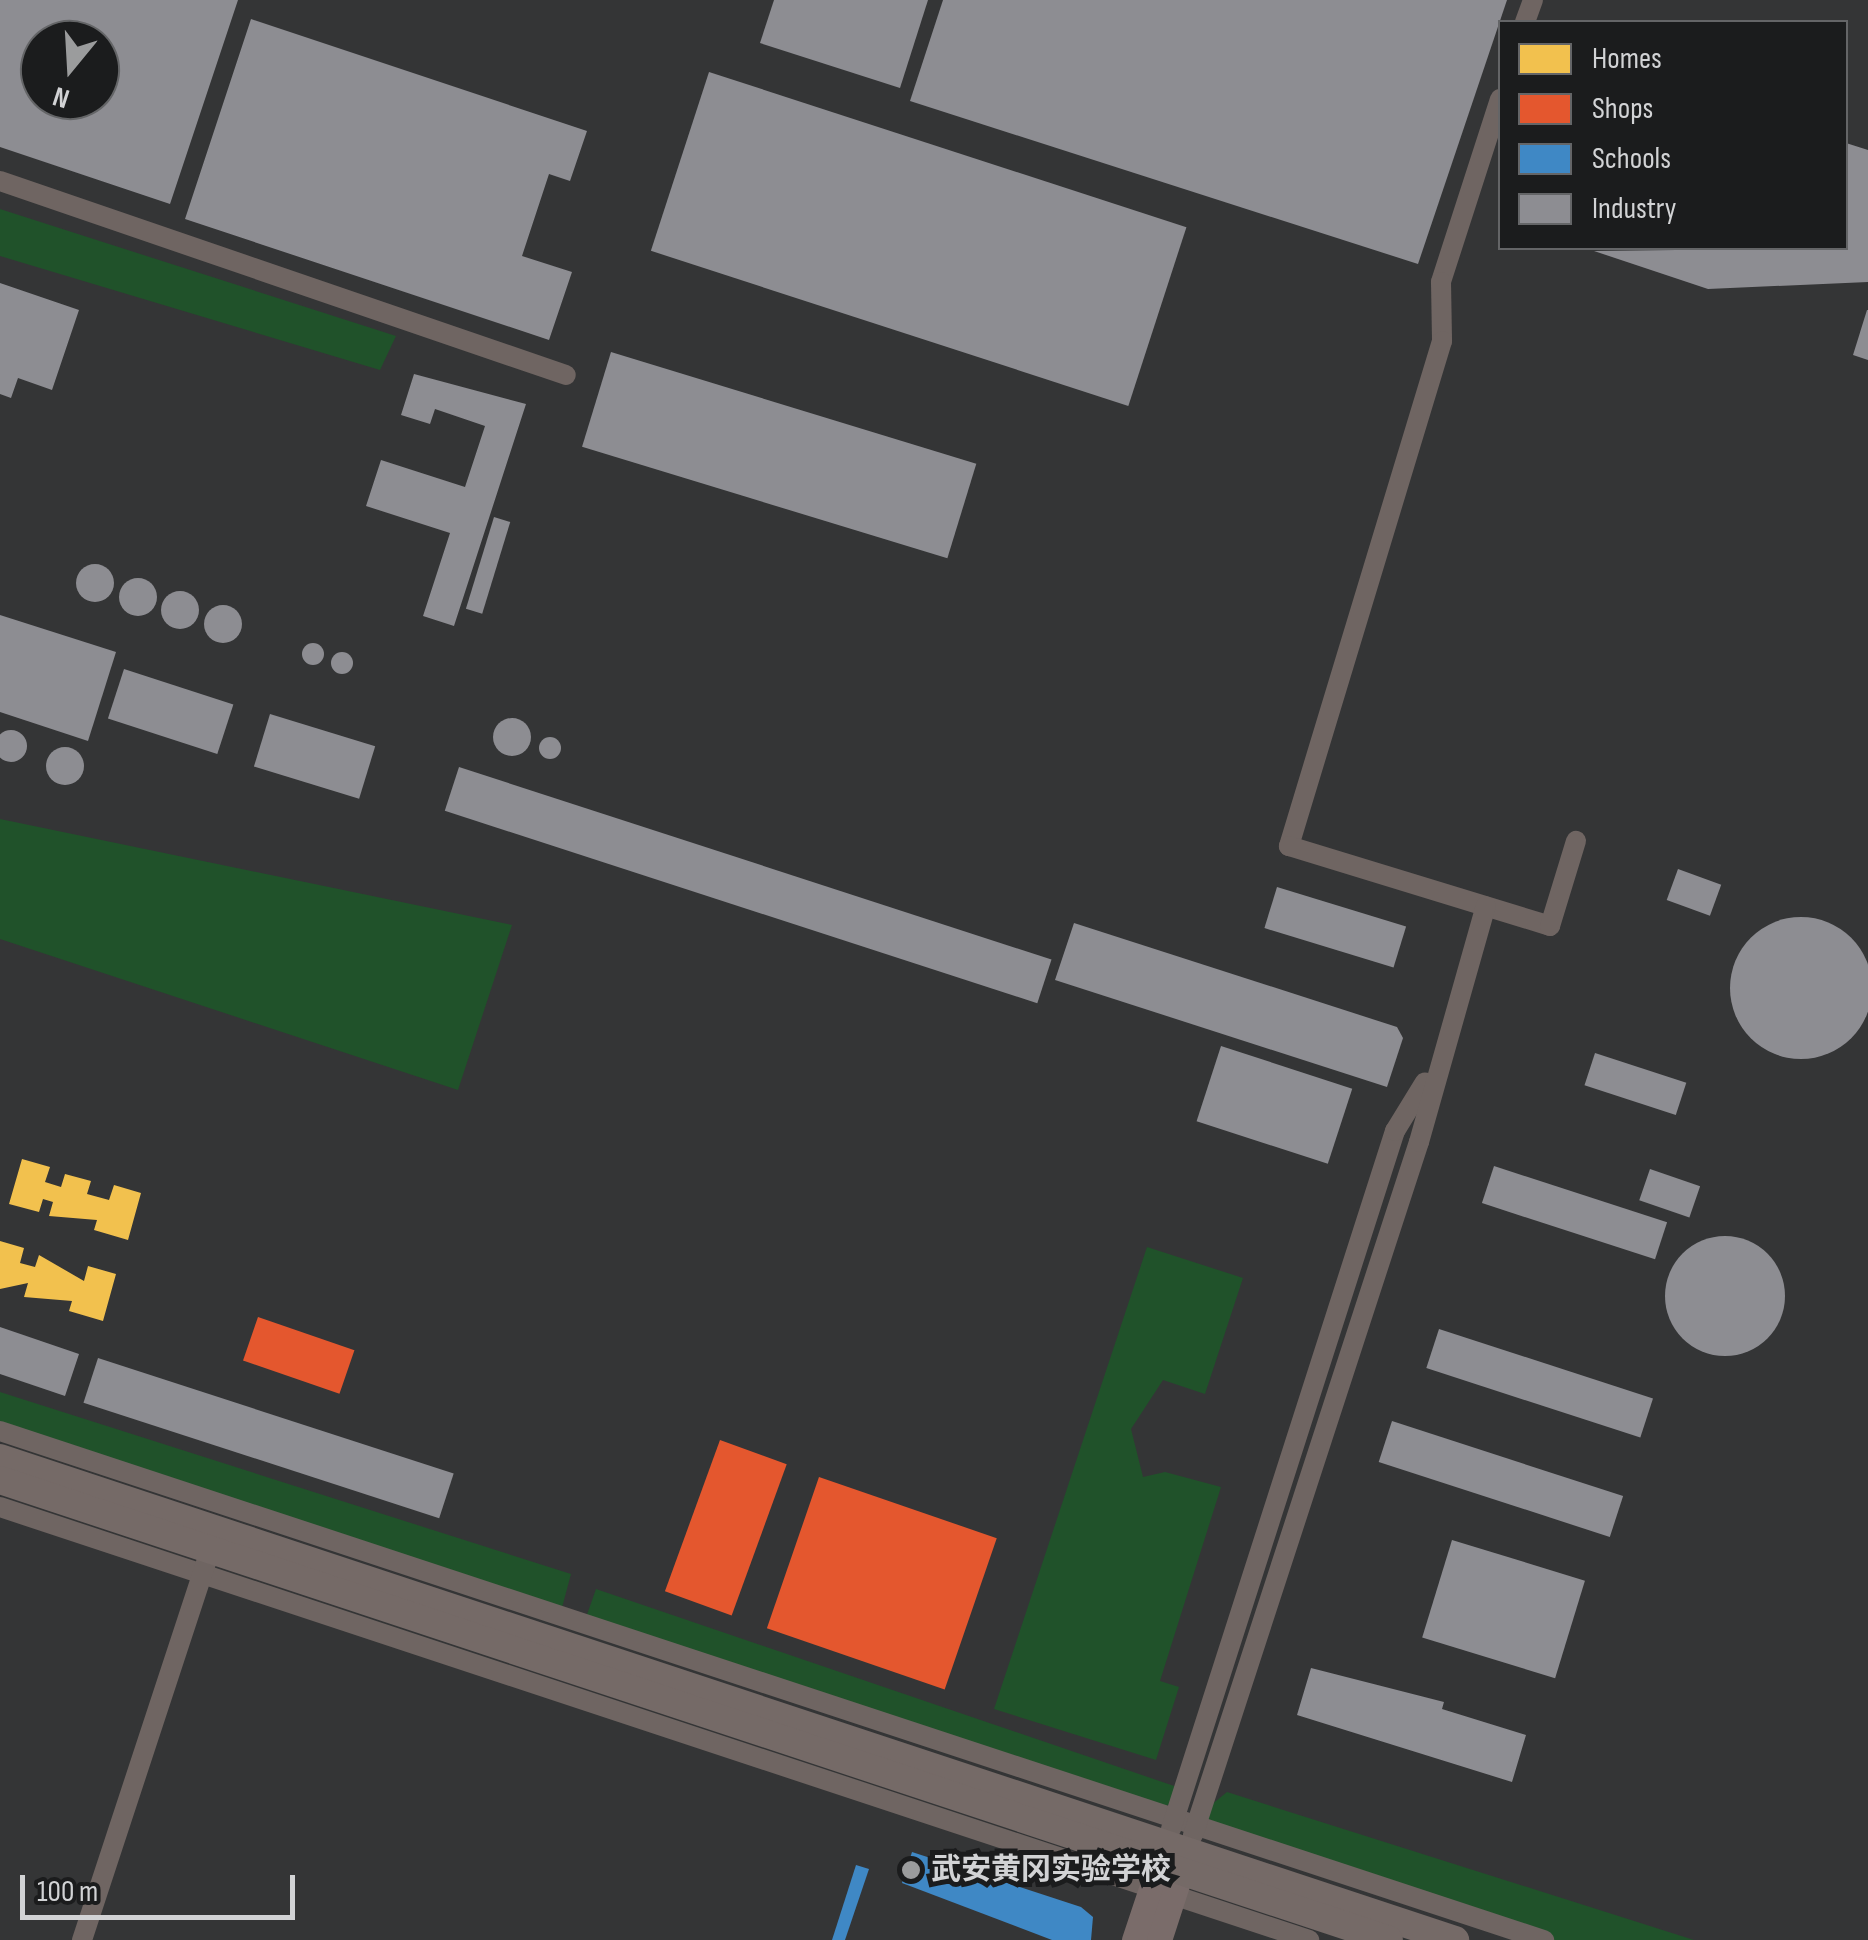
<!DOCTYPE html>
<html>
<head>
<meta charset="utf-8">
<style>
	body { margin:0 }
	#map { position:relative; width:1868px; height:1940px; overflow:hidden; background:#343536; font-family:"Sofia Sans Condensed","Noto Sans SC",sans-serif }
	div>[style] { position:absolute }
	.green>* { inset:0; background:#20522a }
	.homes>* { inset:0; background:#f2c14e }
	.shops>* { inset:0; background:#e4572e; transform-origin:0 0 }
	.schools>* { inset:0; background:#3f88c5 }
	.industry>* { inset:0; background:#8d8d92; transform-origin:0 0 }
	.round { border-radius:50% }
	.minor>* { height:20px; margin:-10px; padding:0 10px; transform-origin:10px; border-radius:10px; background:#6f6562 }
	.major>* { height:25px; margin:-12.5px; padding:0 12.5px; transform-origin:12.5px; border-radius:12.5px; background:#7a6c6a }
	.highway>* { height:28px; margin:-14px; padding:0 14px; transform-origin:14px; border-radius:14px; background:#756a67 }
	.dots>* { width:28px; height:28px; translate:-50% -50%; box-sizing:border-box; border:5px solid #1b1c1d; border-radius:50% }
	span { translate:-50% -50%; white-space:nowrap; text-align:center; line-height:1.15; -webkit-text-stroke:10px #1b1c1d; paint-order:stroke }
	.poi-label { font-size:30px; color:#d2d3d5; font-weight:700 }
	.left { translate:0 -50%; text-align:left }
	.legend { position:absolute; left:1498px; top:20px; width:350px; height:230px; box-sizing:border-box; background:#1b1c1d; border:2px solid #646567; margin:0; padding:12px 18px; list-style:none; font-size:30px; color:#d2d3d5 }
	.legend li { display:flex; align-items:center; gap:20px; height:50px }
	.legend b { width:50px; border:2px solid #646567 }
	.north { position:absolute; left:20px; top:20px; width:100px; height:100px; box-sizing:border-box; background:#1b1c1d; border:2px solid #646567; border-radius:50%; rotate:198deg; font-size:28px; font-weight:700; line-height:40px; text-align:center; color:#d2d3d5 }
	.north::after { content:''; display:block; margin:auto; width:35px; height:45px; background:#9b9c9d; clip-path:polygon(50% 0,100% 100%,50% 72%,0 100%) }
	.scale { position:absolute; left:20px; top:1875px; width:275px; height:45px; box-sizing:border-box; border:5px solid #d2d3d5; border-top:0; padding-left:12px; font-size:30px; line-height:35px; white-space:nowrap; color:#d2d3d5; -webkit-text-stroke:8px #1b1c1d; paint-order:stroke }
</style>
</head>
<body>
<div id="map">
	<div class="green">
		<div style="clip-path:polygon(0 209px,396px 336px,380px 370px,0 256px)"></div>
		<div style="clip-path:polygon(0 819px,512px 925px,458px 1090px,0 939px)"></div>
		<div style="clip-path:polygon(1147px 1247px,1243px 1278px,1205px 1394px,1163px 1380px,1131px 1429px,1143px 1477px,1165px 1472px,1221px 1487px,1160px 1681px,1179px 1687px,1156px 1760px,994px 1709px)"></div>
		<div style="clip-path:polygon(0 1392px,571px 1574px,560px 1615px,0 1431px)"></div>
		<div style="clip-path:polygon(596px 1589px,1183px 1789px,1159px 1814px,584px 1623px)"></div>
		<div style="clip-path:polygon(1227px 1792px,1694px 1940px,1552px 1940px,1214px 1832px,1200px 1814px)"></div>
	</div>
	<div class="homes">
		<div style="clip-path:polygon(22px 1159px,50px 1167px,45px 1182px,61px 1187px,65px 1174px,91px 1181px,87px 1194px,109px 1200px,114px 1185px,141px 1193px,128px 1240px,94px 1230px,97px 1220px,49px 1216px,53px 1202px,43px 1199px,39px 1212px,9px 1204px)"></div>
		<div style="clip-path:polygon(0 1241px,24px 1248px,20px 1263px,35px 1267px,39px 1255px,84px 1281px,88px 1266px,116px 1274px,103px 1321px,69px 1311px,72px 1301px,24px 1297px,28px 1283px,0 1289px)"></div>
	</div>
	<div class="shops">
		<div style="left:258px;top:1317px;width:102px;height:46px;rotate:19deg"></div>
		<div style="left:720px;top:1440px;width:71px;height:161px;rotate:20deg"></div>
		<div style="left:819px;top:1477px;width:188px;height:160px;rotate:19deg"></div>
	</div>
	<div class="schools">
		<div style="clip-path:polygon(912px 1852px,1081px 1907px,1093px 1917px,1091px 1940px,1052px 1940px,902px 1883px)"></div>
		<div style="clip-path:polygon(856px 1865px,869px 1869px,845px 1940px,832px 1940px)"></div>
	</div>
	<div class="industry">
		<div style="clip-path:polygon(evenodd,0 0,238px 0,170px 204px,0 147px,0 0,40px 40px,100px 40px,100px 100px,40px 100px,40px 40px)"></div>
		<div style="clip-path:polygon(774px 0,928px 0,900px 88px,760px 43px)"></div>
		<div style="clip-path:polygon(943px 0,1507px 0,1418px 264px,910px 101px)"></div>
		<div style="clip-path:polygon(251px 19px,587px 131px,570px 181px,549px 174px,522px 256px,572px 272px,549px 340px,185px 219px)"></div>
		<div style="left:709px;top:72px;width:502px;height:188px;rotate:18deg"></div>
		<div style="clip-path:polygon(1846px 143px,1868px 150px,1868px 282px,1708px 289px,1594px 251px,1846px 248px)"></div>
		<div style="clip-path:polygon(0 283px,79px 310px,52px 390px,18px 378px,11px 398px,0 394px)"></div>
		<div style="clip-path:polygon(1867px 310px,1868px 310px,1868px 360px,1853px 355px)"></div>
		<div style="left:611px;top:352px;width:382px;height:99px;rotate:17deg"></div>
		<div style="clip-path:polygon(414px 374px,526px 404px,454px 626px,423px 616px,450px 533px,366px 506px,381px 460px,465px 487px,485px 426px,435px 409px,430px 424px,401px 415px)"></div>
		<div style="left:494px;top:517px;width:17px;height:96px;rotate:17deg"></div>
		<div class="round" style="left:76px;top:564px;width:38px;height:38px"></div>
		<div class="round" style="left:119px;top:578px;width:38px;height:38px"></div>
		<div class="round" style="left:161px;top:591px;width:38px;height:38px"></div>
		<div class="round" style="left:204px;top:605px;width:38px;height:38px"></div>
		<div style="clip-path:polygon(0 615px,116px 652px,88px 741px,0 712px)"></div>
		<div class="round" style="left:302px;top:643px;width:22px;height:22px"></div>
		<div class="round" style="left:331px;top:652px;width:22px;height:22px"></div>
		<div style="left:124px;top:669px;width:115px;height:52px;rotate:18deg"></div>
		<div style="left:270px;top:714px;width:110px;height:55px;rotate:17deg"></div>
		<div class="round" style="left:493px;top:718px;width:38px;height:38px"></div>
		<div class="round" style="left:-5px;top:730px;width:32px;height:32px"></div>
		<div class="round" style="left:539px;top:737px;width:22px;height:22px"></div>
		<div class="round" style="left:46px;top:747px;width:38px;height:38px"></div>
		<div style="left:459px;top:767px;width:623px;height:46px;rotate:18deg"></div>
		<div style="left:1678px;top:869px;width:46px;height:33px;rotate:20deg"></div>
		<div style="left:1277px;top:887px;width:135px;height:43px;rotate:17deg"></div>
		<div class="round" style="left:1730px;top:917px;width:142px;height:142px"></div>
		<div style="clip-path:polygon(1074px 923px,1397px 1027px,1403px 1038px,1387px 1087px,1055px 980px)"></div>
		<div style="left:1221px;top:1046px;width:138px;height:79px;rotate:18deg"></div>
		<div style="left:1595px;top:1053px;width:96px;height:34px;rotate:18deg"></div>
		<div style="left:1494px;top:1166px;width:182px;height:39px;rotate:18deg"></div>
		<div style="left:1650px;top:1169px;width:53px;height:33px;rotate:19deg"></div>
		<div class="round" style="left:1665px;top:1236px;width:120px;height:120px"></div>
		<div style="clip-path:polygon(0 1327px,79px 1354px,65px 1396px,0 1374px)"></div>
		<div style="left:1439px;top:1329px;width:225px;height:41px;rotate:18deg"></div>
		<div style="left:98px;top:1358px;width:374px;height:47px;rotate:18deg"></div>
		<div style="left:1392px;top:1421px;width:243px;height:43px;rotate:18deg"></div>
		<div style="left:1452px;top:1540px;width:139px;height:102px;rotate:17deg"></div>
		<div style="clip-path:polygon(1311px 1668px,1444px 1702px,1442px 1709px,1526px 1735px,1512px 1782px,1297px 1715px)"></div>
	</div>
	<div class="minor">
		<div style="left:1525px;top:22px;width:23px;rotate:-70deg"></div>
		<div style="left:1500px;top:99px;width:192px;rotate:107.9deg"></div>
		<div style="left:1441px;top:282px;width:59px;rotate:89deg"></div>
		<div style="left:1442px;top:341px;width:528px;rotate:106.86deg"></div>
		<div style="left:1289px;top:846px;width:273px;rotate:17deg"></div>
		<div style="left:1550px;top:926px;width:89px;rotate:-73deg"></div>
		<div style="left:0;top:181px;width:598px;rotate:18.92deg"></div>
		<div style="left:0;top:1431px;width:1626px;rotate:18.25deg"></div>
		<div style="left:0;top:1507px;width:1379px;rotate:18.3deg"></div>
		<div style="left:1171px;top:1829px;width:733px;rotate:-72.21deg"></div>
		<div style="left:1395px;top:1131px;width:57px;rotate:-58.5deg"></div>
		<div style="left:1193px;top:1835px;width:729px;rotate:-71.94deg"></div>
		<div style="left:1419px;top:1142px;width:245px;rotate:-74.2deg"></div>
		<div style="left:82px;top:1940px;width:398px;rotate:-71.8deg"></div>
	</div>
	<div class="major">
		<div style="left:1134px;top:1940px;width:101px;rotate:-71.6deg"></div>
		<div style="left:1159px;top:1940px;width:90px;rotate:-72deg"></div>
	</div>
	<div class="highway">
		<div style="left:0;top:1458px;width:1533px;rotate:18.33deg"></div>
		<div style="left:0;top:1480px;width:1463px;rotate:18.32deg"></div>
	</div>
	<div class="dots">
		<div style="left:911px;top:1870px;background:#9b9c9d"></div>
	</div>
	<div class="poi-label">
		<span class="left" style="left:931px;top:1870px">武安黄冈实验学校</span>
	</div>
	<ul class="legend">
	<li><b style="height:28px;background:#f2c14e"></b>Homes</li>
	<li><b style="height:28px;background:#e4572e"></b>Shops</li>
	<li><b style="height:28px;background:#3f88c5"></b>Schools</li>
	<li><b style="height:28px;background:#8d8d92"></b>Industry</li>
	</ul>
	<div class="north">N</div>
	<div class="scale">100 m</div>
</div>
</body>
</html>
